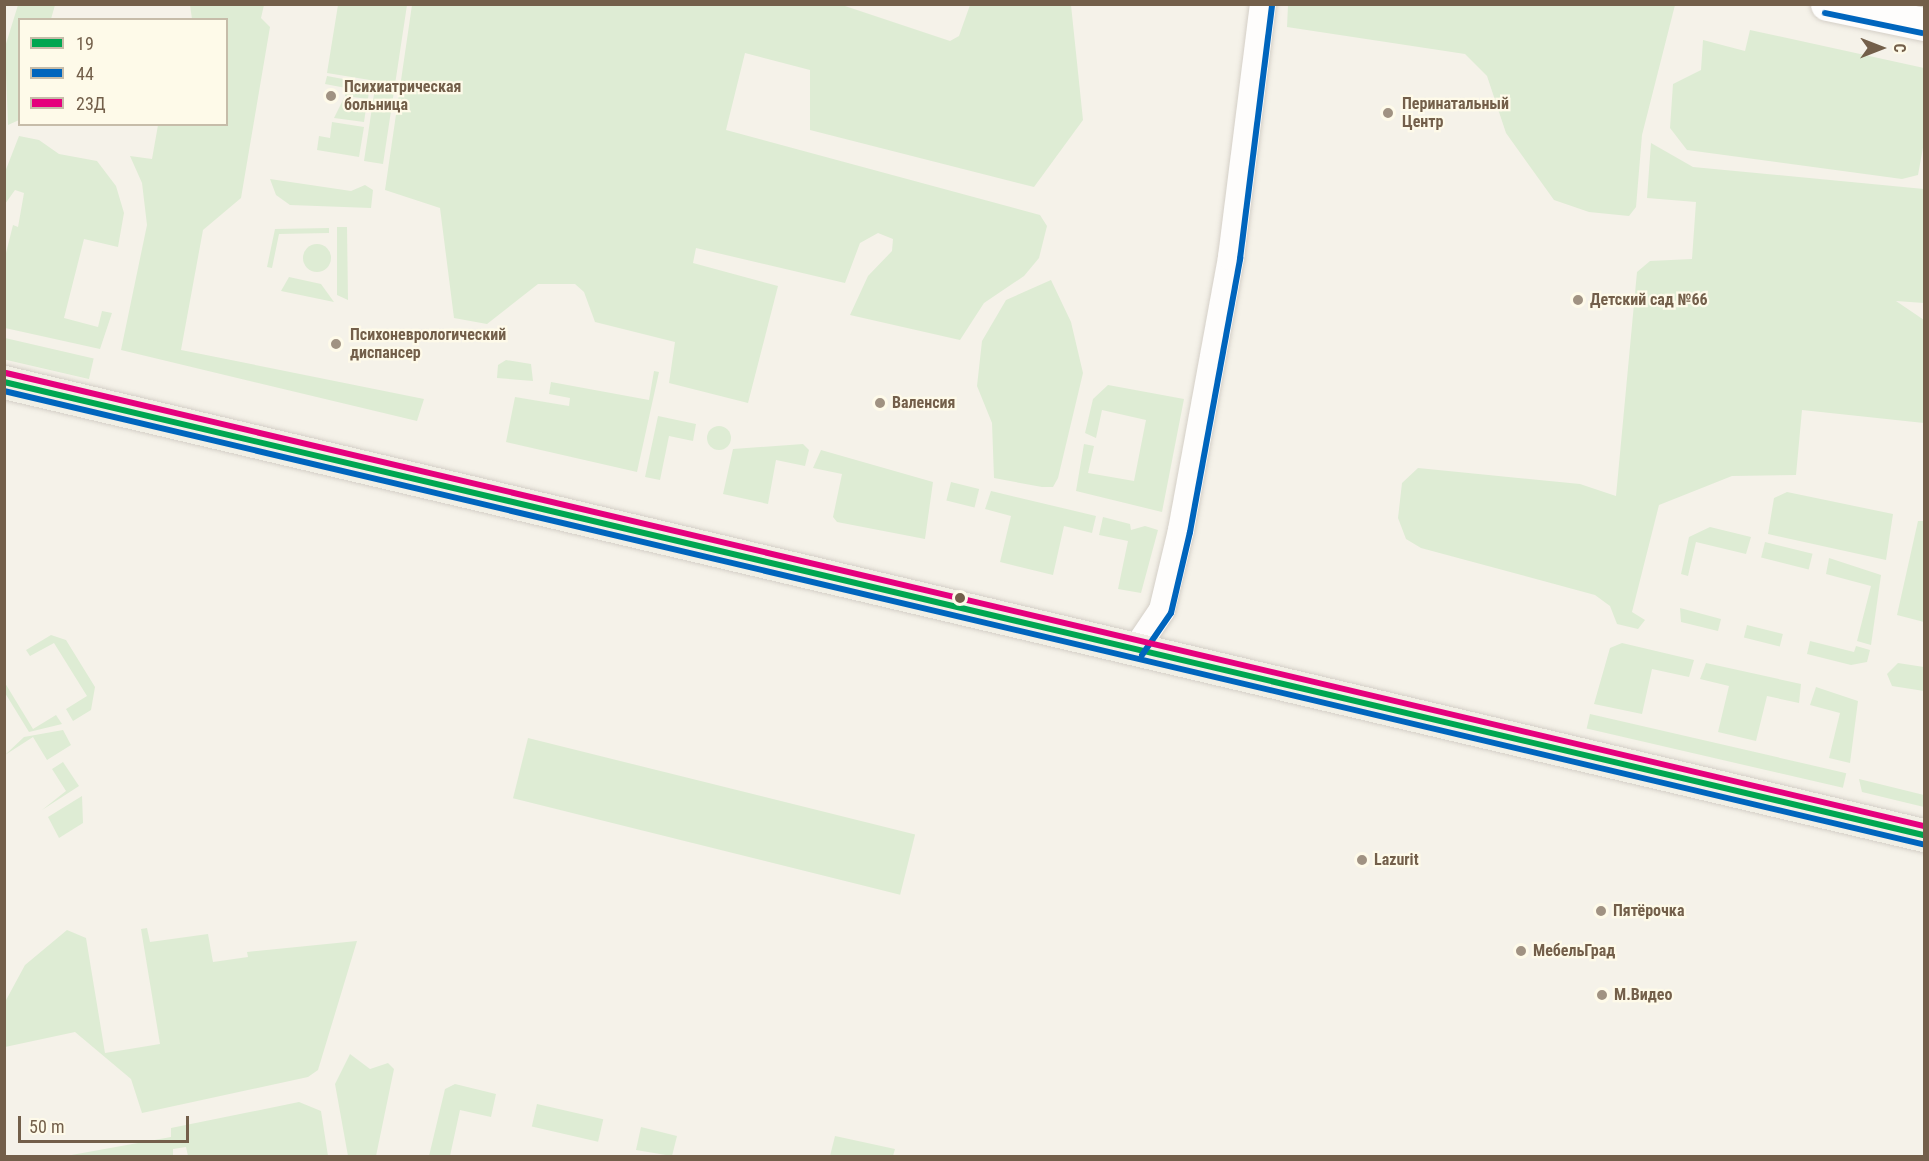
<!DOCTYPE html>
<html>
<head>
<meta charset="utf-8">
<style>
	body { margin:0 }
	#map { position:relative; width:1929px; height:1161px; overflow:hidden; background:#f5f2e9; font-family:"Roboto Condensed",sans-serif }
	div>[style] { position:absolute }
	.green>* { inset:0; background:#deecd4; transform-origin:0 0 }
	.round { border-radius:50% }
	.roads { filter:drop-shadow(0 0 2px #d4cfc7) drop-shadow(0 0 2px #d4cfc7) }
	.street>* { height:26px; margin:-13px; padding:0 13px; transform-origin:13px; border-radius:13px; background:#fefdfc }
	.secondary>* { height:33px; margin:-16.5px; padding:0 16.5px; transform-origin:16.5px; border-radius:16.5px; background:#fefdfc }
	.primary>* { height:33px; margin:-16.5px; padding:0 16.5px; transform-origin:16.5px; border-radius:16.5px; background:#f1efe5 }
	.bus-1>* { height:6px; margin:-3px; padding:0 3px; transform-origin:3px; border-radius:3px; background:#00a651 }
	.bus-2>* { height:6px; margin:-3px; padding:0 3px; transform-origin:3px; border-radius:3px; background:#0065bd }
	.bus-3>* { height:6px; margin:-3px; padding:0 3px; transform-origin:3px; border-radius:3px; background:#e5007d }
	.dots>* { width:16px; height:16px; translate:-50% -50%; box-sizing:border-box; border:3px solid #fefae9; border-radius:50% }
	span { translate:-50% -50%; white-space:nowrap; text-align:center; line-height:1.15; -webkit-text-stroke:4.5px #fefae9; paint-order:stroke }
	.poi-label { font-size:16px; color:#735f4a; font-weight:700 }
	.left { translate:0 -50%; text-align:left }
	.frame { position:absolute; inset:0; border:6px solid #735f4a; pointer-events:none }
	.legend { position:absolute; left:18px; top:18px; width:210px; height:108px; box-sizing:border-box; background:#fefae9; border:2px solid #c6bca9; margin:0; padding:8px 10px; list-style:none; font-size:18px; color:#735f4a }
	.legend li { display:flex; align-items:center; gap:12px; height:30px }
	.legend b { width:30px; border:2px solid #c6bca9 }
	.north { position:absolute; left:1851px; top:18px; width:60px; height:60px; -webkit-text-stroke:4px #fefae9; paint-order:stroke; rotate:90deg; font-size:16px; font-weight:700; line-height:24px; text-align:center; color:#735f4a }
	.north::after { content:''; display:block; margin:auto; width:21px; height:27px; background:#735f4a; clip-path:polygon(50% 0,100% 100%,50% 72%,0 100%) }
	.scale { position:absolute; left:18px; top:1116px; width:171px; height:27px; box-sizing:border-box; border:3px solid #735f4a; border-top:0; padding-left:8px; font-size:18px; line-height:21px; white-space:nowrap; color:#735f4a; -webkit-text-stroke:4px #fefae9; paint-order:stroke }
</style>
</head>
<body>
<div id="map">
	<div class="green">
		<div style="clip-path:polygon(18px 5px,55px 5px,51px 19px,20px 20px,19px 120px,8px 125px,5px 47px)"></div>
		<div style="clip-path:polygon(190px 5px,264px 5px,261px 18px,270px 27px,241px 198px,203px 230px,181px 350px,424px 399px,417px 421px,121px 350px,147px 225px,142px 183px,130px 156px,152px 159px,158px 125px,226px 124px,226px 20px,192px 19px)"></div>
		<div style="clip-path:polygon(338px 5px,407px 5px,383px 164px,364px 161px,376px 81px,327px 73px)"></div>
		<div style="clip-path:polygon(412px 5px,842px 5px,950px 41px,959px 36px,970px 5px,1071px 5px,1083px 120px,1034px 187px,810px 130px,810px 70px,745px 53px,726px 130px,1040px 215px,1047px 226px,1039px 258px,1024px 276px,984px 303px,960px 340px,850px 315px,868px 276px,892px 251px,893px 239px,878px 233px,860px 243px,845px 283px,696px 248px,693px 263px,778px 286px,748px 403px,669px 383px,675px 342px,595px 322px,584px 292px,575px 284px,538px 284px,487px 324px,454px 318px,440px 208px,385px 190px)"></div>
		<div style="clip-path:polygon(1288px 5px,1675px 5px,1642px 135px,1636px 207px,1629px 216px,1589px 212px,1554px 200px,1506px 133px,1487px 76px,1465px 54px,1287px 27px)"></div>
		<div style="clip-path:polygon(1750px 30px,1924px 68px,1924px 142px,1918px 175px,1902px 179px,1687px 150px,1670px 128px,1673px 84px,1701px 70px,1703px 40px,1745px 51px)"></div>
		<div style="clip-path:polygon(327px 76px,370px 84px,368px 99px,345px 96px,346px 88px,325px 84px)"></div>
		<div style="clip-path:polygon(344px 98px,367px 102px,364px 122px,334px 118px)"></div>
		<div style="clip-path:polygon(332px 122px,364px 127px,359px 157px,317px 150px,319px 136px,330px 138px)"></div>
		<div style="clip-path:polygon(19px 136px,39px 140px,59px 154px,97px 161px,116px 186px,124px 213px,118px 247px,84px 239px,64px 318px,98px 327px,102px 311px,112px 313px,100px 349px,5px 328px,5px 257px,13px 225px,18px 227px,24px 193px,15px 190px,5px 204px,5px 172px)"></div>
		<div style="clip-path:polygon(1651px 143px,1693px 167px,1924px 189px,1924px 303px,1896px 301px,1924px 320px,1924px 423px,1802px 410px,1796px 475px,1732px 476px,1659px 505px,1632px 612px,1645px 620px,1638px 629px,1617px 624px,1610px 606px,1595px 595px,1421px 548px,1406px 539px,1398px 518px,1402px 483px,1418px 468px,1580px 484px,1616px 496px,1637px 272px,1650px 261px,1692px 259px,1696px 202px,1647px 198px)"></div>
		<div style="clip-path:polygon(270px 179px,351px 191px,365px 185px,373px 190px,371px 208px,290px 205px,276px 195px)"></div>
		<div style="clip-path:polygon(337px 227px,347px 227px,348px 300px,337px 295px)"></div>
		<div style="clip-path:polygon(329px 228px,329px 233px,279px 234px,272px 268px,267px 267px,275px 229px)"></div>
		<div class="round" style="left:303px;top:244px;width:28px;height:28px"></div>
		<div style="clip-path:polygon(289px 277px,321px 284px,334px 302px,281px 291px)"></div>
		<div style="clip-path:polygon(1051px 280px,1071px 322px,1083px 373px,1058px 478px,1053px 487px,1042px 487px,994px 478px,992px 423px,977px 386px,982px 341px,1006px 300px)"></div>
		<div style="left:5px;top:338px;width:91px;height:21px;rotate:13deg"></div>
		<div style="clip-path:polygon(506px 360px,531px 364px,533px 381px,497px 378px,498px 365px)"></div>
		<div style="clip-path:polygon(654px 371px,659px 372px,637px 472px,506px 442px,515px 397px,569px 406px,570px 398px,549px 394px,551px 382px,649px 400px)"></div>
		<div style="clip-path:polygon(1108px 385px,1184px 399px,1162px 512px,1076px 491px,1084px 444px,1094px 446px,1088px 473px,1134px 481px,1146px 420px,1102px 410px,1096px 438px,1085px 433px,1093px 399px)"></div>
		<div style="clip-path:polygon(658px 416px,696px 424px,693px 441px,669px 436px,660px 480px,645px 477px)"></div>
		<div class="round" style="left:707px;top:426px;width:24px;height:24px"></div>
		<div style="clip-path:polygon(803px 444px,809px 450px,805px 466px,776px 460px,768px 504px,723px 494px,733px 449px)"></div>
		<div style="clip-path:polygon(821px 450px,933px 482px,925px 539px,837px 522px,833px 517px,842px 474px,813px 468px)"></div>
		<div style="left:951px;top:482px;width:29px;height:19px;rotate:14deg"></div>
		<div style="clip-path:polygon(991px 491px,1096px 516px,1092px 533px,1064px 526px,1053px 575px,1000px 562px,1011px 516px,985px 509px)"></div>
		<div style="clip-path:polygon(1787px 492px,1893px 514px,1886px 560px,1768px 534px,1774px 498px)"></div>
		<div style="clip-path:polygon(1103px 517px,1130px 524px,1131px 530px,1145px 526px,1158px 530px,1141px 593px,1118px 589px,1128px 541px,1099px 535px)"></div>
		<div style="clip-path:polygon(1918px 521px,1924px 521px,1924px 622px,1897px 615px)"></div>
		<div style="clip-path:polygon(1710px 527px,1751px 537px,1746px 554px,1696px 542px,1688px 576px,1681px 574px,1689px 537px)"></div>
		<div style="left:1765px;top:542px;width:49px;height:16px;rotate:14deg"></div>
		<div style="clip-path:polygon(1829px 558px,1881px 575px,1871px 645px,1857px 641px,1871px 586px,1826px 574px)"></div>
		<div style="clip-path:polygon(1680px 608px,1721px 619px,1718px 631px,1681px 622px)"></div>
		<div style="left:1747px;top:625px;width:37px;height:13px;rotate:14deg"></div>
		<div style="clip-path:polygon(51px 635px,66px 640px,95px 687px,91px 710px,73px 721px,66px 709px,87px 696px,54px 643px,30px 656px,26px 650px)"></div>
		<div style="clip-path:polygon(1810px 641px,1854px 652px,1856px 646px,1870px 650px,1867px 662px,1851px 665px,1807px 654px)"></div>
		<div style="clip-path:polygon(1622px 643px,1694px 660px,1689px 677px,1652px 669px,1642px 714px,1594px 704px,1610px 648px)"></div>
		<div style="clip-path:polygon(1706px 663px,1801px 684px,1799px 703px,1767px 696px,1756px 741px,1718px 732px,1729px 686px,1700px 679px)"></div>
		<div style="clip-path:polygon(1898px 663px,1924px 667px,1924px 691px,1892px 686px,1887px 674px)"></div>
		<div style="clip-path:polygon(5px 683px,33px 729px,56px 715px,62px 724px,29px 732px,5px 693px)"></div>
		<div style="clip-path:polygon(1816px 687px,1858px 701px,1850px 763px,1829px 758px,1840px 713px,1810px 705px)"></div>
		<div style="left:1590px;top:714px;width:263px;height:15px;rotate:13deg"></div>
		<div style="clip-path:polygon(63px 730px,71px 745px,47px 760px,33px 737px,5px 755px,24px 737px)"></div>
		<div style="left:528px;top:738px;width:399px;height:62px;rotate:14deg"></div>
		<div style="clip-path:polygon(63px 762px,79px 786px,42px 810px,66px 791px,52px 769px)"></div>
		<div style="clip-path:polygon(1859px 779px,1924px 795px,1924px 807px,1862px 792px)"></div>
		<div style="clip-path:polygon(82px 796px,83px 823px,59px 838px,48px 817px)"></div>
		<div style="clip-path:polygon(147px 928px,150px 942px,208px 934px,213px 962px,248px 957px,247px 952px,357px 941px,318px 1070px,308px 1077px,142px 1113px,131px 1079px,75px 1032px,5px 1047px,5px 1002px,25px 965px,67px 930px,86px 938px,105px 1053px,160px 1044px,141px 929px)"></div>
		<div style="clip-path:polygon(350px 1054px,370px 1069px,388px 1063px,394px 1069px,376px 1156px,348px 1156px,335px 1084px)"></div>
		<div style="clip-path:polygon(455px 1084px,496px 1094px,491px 1117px,460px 1110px,450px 1156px,429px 1156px,445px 1089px)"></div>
		<div style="clip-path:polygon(299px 1102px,321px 1111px,328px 1156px,188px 1156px,186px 1147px,173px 1149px,173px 1156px,66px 1156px,171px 1137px,171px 1128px)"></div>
		<div style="left:537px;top:1104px;width:68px;height:23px;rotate:13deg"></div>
		<div style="clip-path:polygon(641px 1127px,677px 1136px,672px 1156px,636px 1150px)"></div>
		<div style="clip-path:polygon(835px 1136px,895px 1149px,893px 1156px,830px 1156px)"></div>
	</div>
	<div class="roads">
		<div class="street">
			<div style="left:1135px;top:650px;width:48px;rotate:-56deg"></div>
			<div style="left:1162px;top:610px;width:82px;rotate:-76.6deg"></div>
			<div style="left:1181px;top:530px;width:278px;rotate:-79.6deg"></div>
			<div style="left:1231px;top:257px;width:255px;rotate:-82.8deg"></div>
		</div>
		<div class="secondary">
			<div style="left:1827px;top:4px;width:99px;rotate:11.7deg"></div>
		</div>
		<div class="primary">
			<div style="left:4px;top:382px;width:1973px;rotate:13.28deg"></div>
		</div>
	</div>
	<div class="bus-1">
		<div style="left:4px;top:382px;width:1973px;rotate:13.28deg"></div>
	</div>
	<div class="bus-2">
		<div style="left:1825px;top:13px;width:99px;rotate:11.7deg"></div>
		<div style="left:4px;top:391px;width:1971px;rotate:13.29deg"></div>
		<div style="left:1142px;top:655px;width:51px;rotate:-55.4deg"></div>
		<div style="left:1171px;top:613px;width:83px;rotate:-76.8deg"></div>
		<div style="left:1190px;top:532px;width:278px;rotate:-79.6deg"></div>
		<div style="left:1240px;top:259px;width:256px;rotate:-82.8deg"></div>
	</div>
	<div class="bus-3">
		<div style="left:6px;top:373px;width:1971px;rotate:13.29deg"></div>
	</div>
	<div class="dots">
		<div style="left:331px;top:96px;background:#a09282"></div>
		<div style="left:1388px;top:113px;background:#a09282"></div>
		<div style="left:1578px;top:300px;background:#a09282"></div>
		<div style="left:336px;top:344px;background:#a09282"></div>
		<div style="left:880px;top:403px;background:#a09282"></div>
		<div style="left:960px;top:598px;background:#735f4a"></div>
		<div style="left:1362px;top:860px;background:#a09282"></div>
		<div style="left:1601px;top:911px;background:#a09282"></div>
		<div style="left:1521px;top:951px;background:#a09282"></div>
		<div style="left:1602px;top:995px;background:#a09282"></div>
	</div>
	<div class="poi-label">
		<span class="left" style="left:344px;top:96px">Психиатрическая<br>больница</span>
		<span class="left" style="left:1402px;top:113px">Перинатальный<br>Центр</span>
		<span class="left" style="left:1590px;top:300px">Детский сад №66</span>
		<span class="left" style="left:350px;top:344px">Психоневрологический<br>диспансер</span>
		<span class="left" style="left:892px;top:403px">Валенсия</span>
		<span class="left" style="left:1374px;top:860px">Lazurit</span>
		<span class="left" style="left:1613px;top:911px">Пятёрочка</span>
		<span class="left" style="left:1533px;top:951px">МебельГрад</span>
		<span class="left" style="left:1614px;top:995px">М.Видео</span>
	</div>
	<div class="frame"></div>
	<ul class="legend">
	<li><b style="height:8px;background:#00a651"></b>19</li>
	<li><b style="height:8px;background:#0065bd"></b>44</li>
	<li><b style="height:8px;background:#e5007d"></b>23Д</li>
	</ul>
	<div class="north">С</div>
	<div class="scale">50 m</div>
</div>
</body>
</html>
